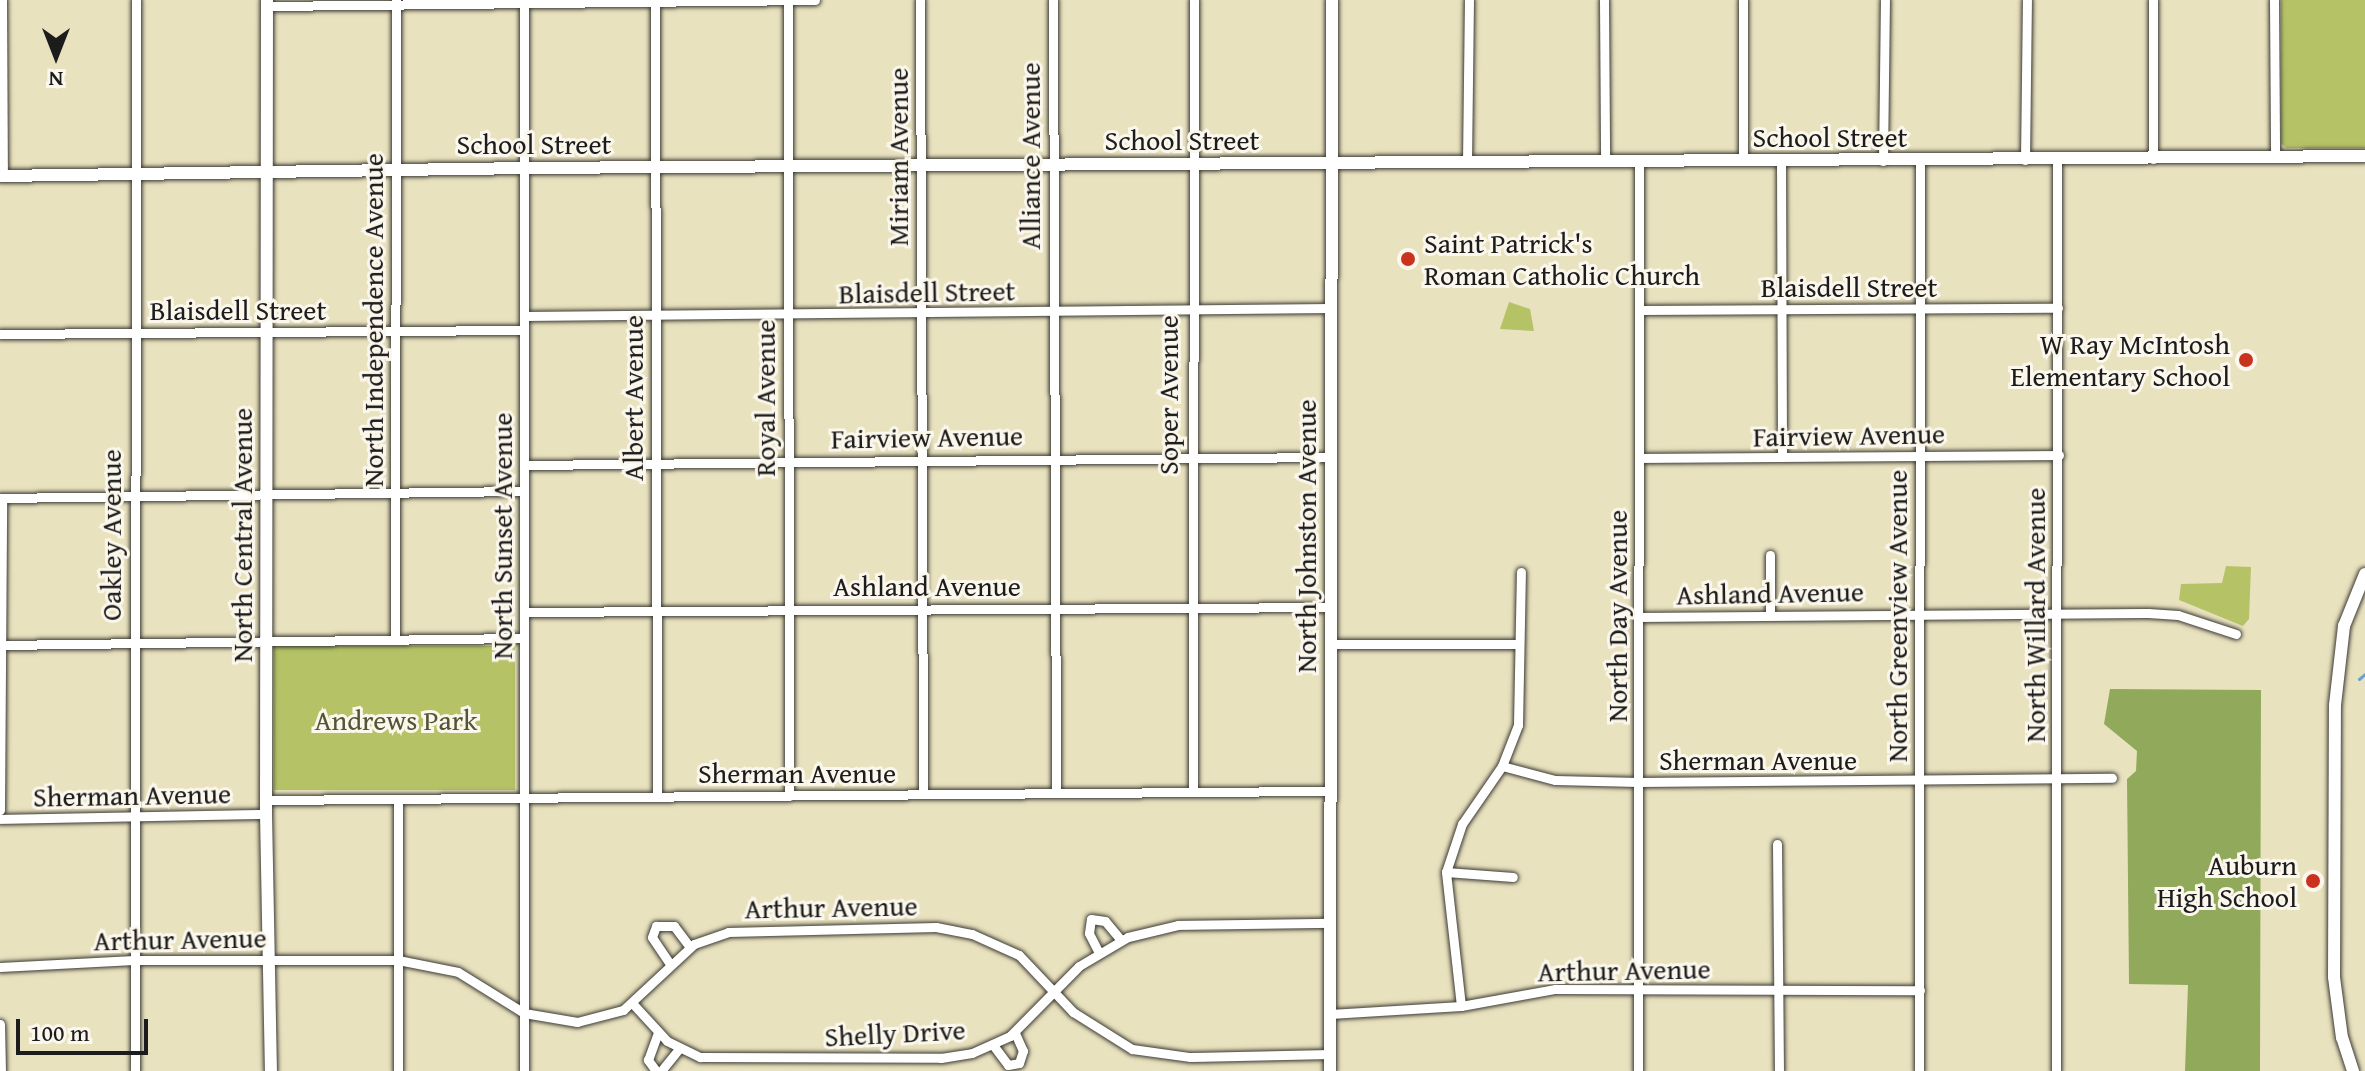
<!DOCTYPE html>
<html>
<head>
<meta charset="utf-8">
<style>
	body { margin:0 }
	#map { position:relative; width:2365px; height:1071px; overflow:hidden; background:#e9e2bf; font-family:"Gentium Book Plus",serif }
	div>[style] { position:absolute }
	.green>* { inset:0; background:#b5c366; transform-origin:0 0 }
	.forest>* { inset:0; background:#90a95b }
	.stream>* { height:3px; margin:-1.5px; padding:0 1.5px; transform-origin:1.5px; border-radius:1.5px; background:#63a3d6 }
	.roads { filter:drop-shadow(0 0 2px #3b3a34) drop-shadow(0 0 2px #3b3a34) }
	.street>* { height:9px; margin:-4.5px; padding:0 4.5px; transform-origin:4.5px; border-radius:4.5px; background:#fff }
	.secondary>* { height:12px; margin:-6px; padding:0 6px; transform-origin:6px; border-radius:6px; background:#fff }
	.dots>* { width:22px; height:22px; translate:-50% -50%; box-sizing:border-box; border:4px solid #fbf7ec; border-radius:50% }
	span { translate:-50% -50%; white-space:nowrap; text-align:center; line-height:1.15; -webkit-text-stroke:6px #fbf7ec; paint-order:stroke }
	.street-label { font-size:28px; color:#1c1c1c }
	.poi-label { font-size:28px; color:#1c1c1c }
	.left { translate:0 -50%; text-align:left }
	.right { translate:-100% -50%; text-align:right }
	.park-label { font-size:28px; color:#525636 }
	.north { position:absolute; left:16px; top:16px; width:80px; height:80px; -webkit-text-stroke:6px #fbf7ec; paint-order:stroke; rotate:180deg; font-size:22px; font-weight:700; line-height:32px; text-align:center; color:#1c1c1c }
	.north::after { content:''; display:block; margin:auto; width:28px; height:36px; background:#1c1c1c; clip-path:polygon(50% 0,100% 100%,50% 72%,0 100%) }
	.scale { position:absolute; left:16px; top:1019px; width:132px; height:36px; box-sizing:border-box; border:4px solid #1c1c1c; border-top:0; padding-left:10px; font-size:24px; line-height:28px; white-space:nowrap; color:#1c1c1c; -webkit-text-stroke:6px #fbf7ec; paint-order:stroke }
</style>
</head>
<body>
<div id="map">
	<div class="green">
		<div style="clip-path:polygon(2281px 0,2365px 0,2365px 148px,2286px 148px,2281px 143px)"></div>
		<div style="clip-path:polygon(1509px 302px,1530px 309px,1534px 331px,1500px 329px)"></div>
		<div style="clip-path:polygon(2226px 566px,2251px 567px,2249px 619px,2243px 626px,2179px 600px,2181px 584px,2222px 583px)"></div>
		<div style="left:515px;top:646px;width:144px;height:241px;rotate:90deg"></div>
	</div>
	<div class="forest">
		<div style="clip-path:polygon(2110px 689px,2261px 690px,2260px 1071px,2185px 1071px,2188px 985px,2129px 984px,2127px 779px,2136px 771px,2137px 751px,2104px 724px)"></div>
	</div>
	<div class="stream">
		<div style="left:2359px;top:679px;width:8px;rotate:-40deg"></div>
	</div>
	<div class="roads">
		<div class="street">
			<div style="left:2px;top:0;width:176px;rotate:89.7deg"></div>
			<div style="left:524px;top:0;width:1071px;rotate:90deg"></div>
			<div style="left:655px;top:0;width:796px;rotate:89.86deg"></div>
			<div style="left:788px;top:0;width:796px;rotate:89.93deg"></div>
			<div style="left:920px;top:0;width:794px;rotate:89.78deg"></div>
			<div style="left:1053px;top:0;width:793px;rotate:89.78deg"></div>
			<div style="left:1604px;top:0;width:161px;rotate:89.6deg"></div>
			<div style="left:1743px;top:0;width:161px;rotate:90deg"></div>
			<div style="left:2153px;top:0;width:159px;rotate:90deg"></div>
			<div style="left:2274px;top:0;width:157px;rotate:89.6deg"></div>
			<div style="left:267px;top:6px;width:548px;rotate:-0.63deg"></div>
			<div style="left:2025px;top:160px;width:160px;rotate:-89.3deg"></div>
			<div style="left:1781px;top:161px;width:296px;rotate:89.8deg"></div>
			<div style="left:1883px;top:161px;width:161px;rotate:-89.3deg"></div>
			<div style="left:1467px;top:162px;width:162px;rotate:-89.3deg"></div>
			<div style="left:1640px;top:310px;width:418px;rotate:-0.3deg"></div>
			<div style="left:524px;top:316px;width:807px;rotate:-0.57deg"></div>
			<div style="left:0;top:334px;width:524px;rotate:-0.44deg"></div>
			<div style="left:1640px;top:458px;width:419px;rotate:-0.4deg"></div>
			<div style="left:524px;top:465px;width:806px;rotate:-0.57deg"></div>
			<div style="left:0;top:498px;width:524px;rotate:-0.77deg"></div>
			<div style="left:1770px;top:555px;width:60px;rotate:90deg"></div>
			<div style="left:524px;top:612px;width:807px;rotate:-0.35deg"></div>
			<div style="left:1637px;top:617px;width:511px;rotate:-0.45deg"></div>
			<div style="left:2148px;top:613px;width:30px;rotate:4deg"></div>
			<div style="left:2178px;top:615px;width:61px;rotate:18.1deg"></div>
			<div style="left:395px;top:640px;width:640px;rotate:-89.91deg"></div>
			<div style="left:1331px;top:644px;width:188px"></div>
			<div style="left:0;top:645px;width:524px;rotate:-0.77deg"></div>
			<div style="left:1502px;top:766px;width:55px;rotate:14.8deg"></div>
			<div style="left:1555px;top:780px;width:83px;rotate:1.4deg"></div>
			<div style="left:1638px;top:782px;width:474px;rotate:-0.5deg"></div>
			<div style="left:1193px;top:791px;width:791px;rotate:-89.93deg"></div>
			<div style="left:266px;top:800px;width:1063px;rotate:-0.49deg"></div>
			<div style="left:0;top:810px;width:312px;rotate:-89.6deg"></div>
			<div style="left:0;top:819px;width:266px;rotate:-1.1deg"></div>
			<div style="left:1777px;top:844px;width:227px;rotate:89.5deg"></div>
			<div style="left:1446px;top:872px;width:67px;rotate:4.3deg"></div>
			<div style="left:1098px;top:951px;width:20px;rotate:-117deg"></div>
			<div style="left:1089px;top:933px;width:14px;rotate:-82deg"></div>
			<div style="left:1091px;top:919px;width:14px;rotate:8deg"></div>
			<div style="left:1105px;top:921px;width:25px;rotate:50deg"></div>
			<div style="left:670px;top:964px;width:32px;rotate:-124deg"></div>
			<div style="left:652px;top:937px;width:12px;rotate:-70deg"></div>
			<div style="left:656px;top:926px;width:18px"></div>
			<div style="left:674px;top:926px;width:26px;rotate:53deg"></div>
			<div style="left:0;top:967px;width:134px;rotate:-3deg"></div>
			<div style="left:134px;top:960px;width:264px"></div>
			<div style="left:398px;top:960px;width:61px;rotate:11.3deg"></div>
			<div style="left:458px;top:972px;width:78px;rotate:31.8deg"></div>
			<div style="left:524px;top:1013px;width:54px;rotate:9.6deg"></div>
			<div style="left:577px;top:1022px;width:48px;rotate:-14.6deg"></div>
			<div style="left:623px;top:1010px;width:97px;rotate:-42.9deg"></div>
			<div style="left:694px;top:944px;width:36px;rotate:-19deg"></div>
			<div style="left:728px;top:932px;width:208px;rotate:-1.4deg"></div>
			<div style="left:936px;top:927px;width:37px;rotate:11deg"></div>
			<div style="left:972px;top:934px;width:51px;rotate:24.1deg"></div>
			<div style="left:1019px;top:955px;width:79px;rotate:46.5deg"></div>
			<div style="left:1073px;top:1012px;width:70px;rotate:32.1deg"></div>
			<div style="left:1132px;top:1049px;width:59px;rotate:7.9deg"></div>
			<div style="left:1190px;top:1057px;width:140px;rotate:-1.2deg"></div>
			<div style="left:633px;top:1004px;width:50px;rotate:47.4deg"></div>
			<div style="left:667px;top:1041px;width:37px;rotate:26deg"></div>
			<div style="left:700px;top:1057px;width:241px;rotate:0.2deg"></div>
			<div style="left:941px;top:1058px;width:31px;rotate:-9deg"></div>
			<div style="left:972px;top:1053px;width:42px;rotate:-24.1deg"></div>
			<div style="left:1010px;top:1036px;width:98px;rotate:-45.4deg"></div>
			<div style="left:1079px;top:966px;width:57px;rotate:-30.6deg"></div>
			<div style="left:1128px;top:937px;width:51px;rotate:-13.5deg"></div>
			<div style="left:1178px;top:925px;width:152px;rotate:-0.8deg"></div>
			<div style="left:1461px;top:1006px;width:135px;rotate:-96.4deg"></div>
			<div style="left:1446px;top:872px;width:51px;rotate:-71.6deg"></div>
			<div style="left:1462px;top:824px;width:70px;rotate:-55.4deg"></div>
			<div style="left:1502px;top:766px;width:44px;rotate:-68.7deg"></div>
			<div style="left:1518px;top:725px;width:153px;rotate:-88.9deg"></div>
			<div style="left:1330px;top:1014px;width:131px;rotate:-3.5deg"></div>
			<div style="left:1461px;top:1006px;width:96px;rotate:-10.3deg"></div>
			<div style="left:1555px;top:989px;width:365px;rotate:0.2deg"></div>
			<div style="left:0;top:1024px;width:47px;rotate:88.8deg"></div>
			<div style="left:993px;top:1045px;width:25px;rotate:53deg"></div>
			<div style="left:1008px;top:1065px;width:11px;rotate:-10deg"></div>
			<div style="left:1019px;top:1063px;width:13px;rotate:-72deg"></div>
			<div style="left:1023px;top:1051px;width:20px;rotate:-114deg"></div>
			<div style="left:135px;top:1071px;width:1071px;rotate:-89.95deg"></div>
			<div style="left:398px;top:1071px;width:271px;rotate:-90deg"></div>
			<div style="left:656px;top:1071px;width:14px;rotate:-126deg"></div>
			<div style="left:648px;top:1060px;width:29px;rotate:-70deg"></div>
			<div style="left:661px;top:1071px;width:28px;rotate:-51deg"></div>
			<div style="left:1638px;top:1071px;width:909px;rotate:-89.94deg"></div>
			<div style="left:1919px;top:1071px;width:910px;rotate:-89.94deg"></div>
			<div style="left:2056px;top:1071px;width:911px;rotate:-89.94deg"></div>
		</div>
		<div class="secondary">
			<div style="left:267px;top:0;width:814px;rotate:90.07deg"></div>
			<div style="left:266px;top:814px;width:257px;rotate:88.9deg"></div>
			<div style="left:0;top:176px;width:524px;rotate:-0.87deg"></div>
			<div style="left:524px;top:168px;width:1841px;rotate:-0.37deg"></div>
			<div style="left:1330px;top:1071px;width:1071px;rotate:-89.89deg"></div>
			<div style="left:2353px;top:1071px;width:35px;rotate:-108deg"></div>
			<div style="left:2342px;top:1038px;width:62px;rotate:-97.5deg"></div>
			<div style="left:2334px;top:977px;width:272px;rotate:-89.8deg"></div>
			<div style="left:2335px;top:705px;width:80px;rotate:-83.5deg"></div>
			<div style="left:2344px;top:626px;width:56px;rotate:-68deg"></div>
		</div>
	</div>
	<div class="dots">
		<div style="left:1408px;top:259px;background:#c8321e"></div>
		<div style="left:2246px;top:360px;background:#c8321e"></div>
		<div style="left:2313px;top:881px;background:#c8321e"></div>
	</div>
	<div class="street-label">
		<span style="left:1830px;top:137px">School Street</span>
		<span style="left:1182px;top:140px">School Street</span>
		<span style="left:534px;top:144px">School Street</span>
		<span style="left:1030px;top:156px;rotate:-90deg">Alliance Avenue</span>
		<span style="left:898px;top:157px;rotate:-90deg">Miriam Avenue</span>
		<span style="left:1849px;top:287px">Blaisdell Street</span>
		<span style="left:927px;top:292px;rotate:-1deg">Blaisdell Street</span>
		<span style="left:238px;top:310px">Blaisdell Street</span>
		<span style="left:373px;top:320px;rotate:-90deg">North Independence Avenue</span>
		<span style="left:1168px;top:395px;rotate:-90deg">Soper Avenue</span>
		<span style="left:633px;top:398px;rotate:-90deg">Albert Avenue</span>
		<span style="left:765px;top:398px;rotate:-90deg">Royal Avenue</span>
		<span style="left:1849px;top:435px;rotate:-1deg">Fairview Avenue</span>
		<span style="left:927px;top:437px;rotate:-1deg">Fairview Avenue</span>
		<span style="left:111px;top:535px;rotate:-90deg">Oakley Avenue</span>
		<span style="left:242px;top:535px;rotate:-90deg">North Central Avenue</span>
		<span style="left:502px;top:536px;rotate:-90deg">North Sunset Avenue</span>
		<span style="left:1306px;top:536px;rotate:-90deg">North Johnston Avenue</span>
		<span style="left:927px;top:586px">Ashland Avenue</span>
		<span style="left:1770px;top:593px;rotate:-1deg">Ashland Avenue</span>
		<span style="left:2035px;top:615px;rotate:-90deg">North Willard Avenue</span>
		<span style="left:1617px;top:616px;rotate:-90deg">North Day Avenue</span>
		<span style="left:1897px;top:616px;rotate:-90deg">North Greenview Avenue</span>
		<span style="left:1758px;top:760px">Sherman Avenue</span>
		<span style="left:797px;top:773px">Sherman Avenue</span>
		<span style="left:132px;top:795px;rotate:-1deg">Sherman Avenue</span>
		<span style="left:831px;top:907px;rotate:-1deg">Arthur Avenue</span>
		<span style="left:180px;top:939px;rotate:-1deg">Arthur Avenue</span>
		<span style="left:1624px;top:970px;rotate:-1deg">Arthur Avenue</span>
		<span style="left:895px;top:1033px;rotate:-3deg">Shelly Drive</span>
	</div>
	<div class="poi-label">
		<span class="left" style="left:1424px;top:259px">Saint Patrick's<br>Roman Catholic Church</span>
		<span class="right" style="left:2230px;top:360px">W Ray McIntosh<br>Elementary School</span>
		<span class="right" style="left:2297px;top:881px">Auburn<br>High School</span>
	</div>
	<div class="park-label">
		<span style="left:396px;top:720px">Andrews Park</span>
	</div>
	<div class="north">N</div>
	<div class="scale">100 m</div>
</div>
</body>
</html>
